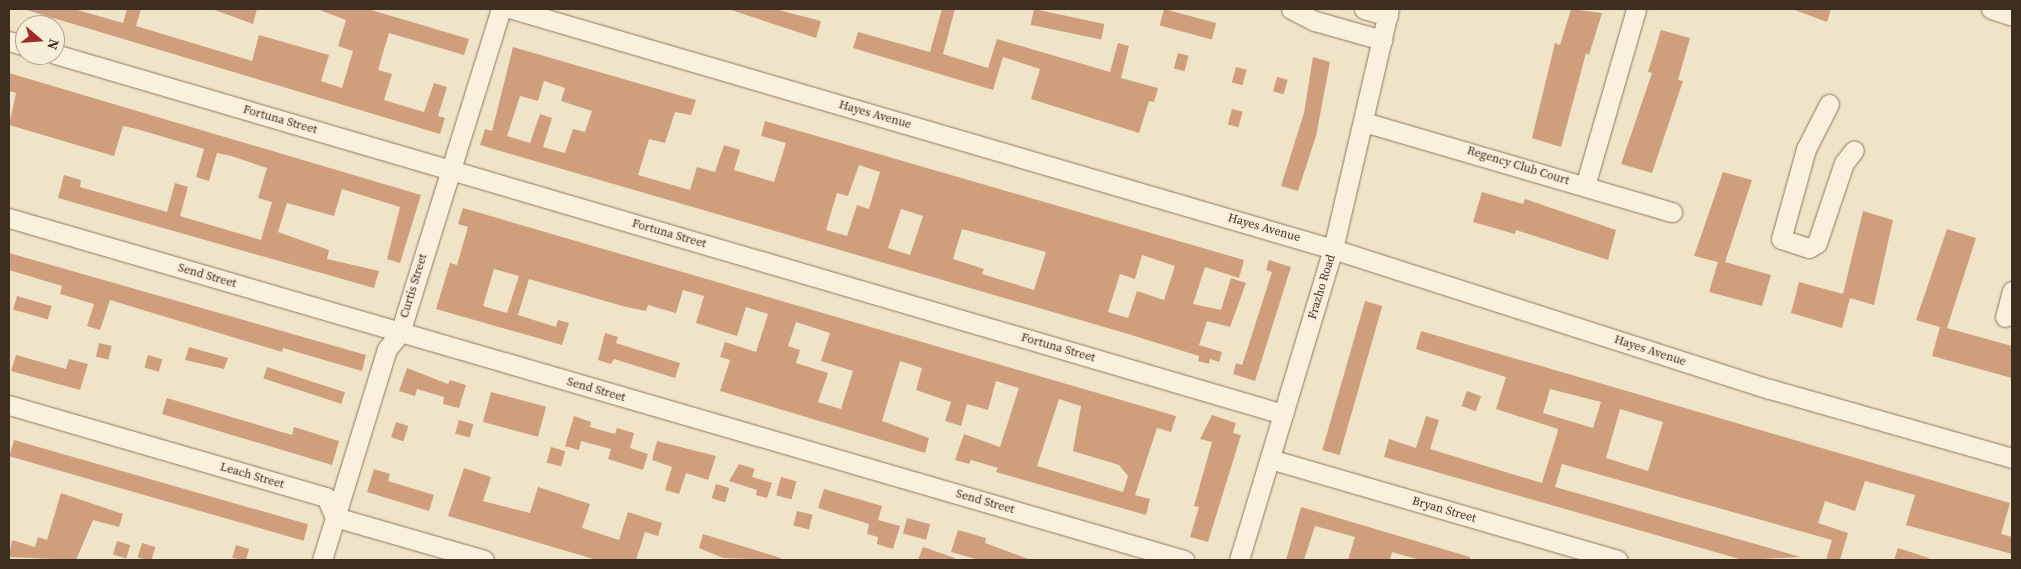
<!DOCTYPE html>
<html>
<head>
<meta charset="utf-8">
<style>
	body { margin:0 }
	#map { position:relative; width:2021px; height:569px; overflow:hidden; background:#f0e4c8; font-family:"Source Serif 4",serif }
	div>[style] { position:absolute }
	.building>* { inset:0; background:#cf9f7d; transform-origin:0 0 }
	.roads { filter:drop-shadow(0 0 1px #8d765c) drop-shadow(0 0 1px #8d765c) }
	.minor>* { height:19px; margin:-9.5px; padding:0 9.5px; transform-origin:9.5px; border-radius:9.5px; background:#faf1dc }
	span { translate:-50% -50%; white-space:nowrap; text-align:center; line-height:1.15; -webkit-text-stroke:4.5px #f7eed8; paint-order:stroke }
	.street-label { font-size:12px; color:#3d2e20 }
	.frame { position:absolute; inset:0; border:10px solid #3d2e20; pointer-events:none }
	.north { position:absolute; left:15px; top:15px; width:50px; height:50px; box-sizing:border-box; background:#f7eed8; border:1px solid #ada18e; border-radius:50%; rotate:108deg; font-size:14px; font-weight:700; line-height:20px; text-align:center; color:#3d2e20 }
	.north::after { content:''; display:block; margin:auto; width:18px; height:22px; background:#9e2a2b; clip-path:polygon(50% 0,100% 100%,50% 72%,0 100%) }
</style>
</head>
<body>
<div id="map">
	<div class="building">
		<div style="clip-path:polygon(23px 9px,74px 9px,123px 23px,127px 9px,141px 9px,136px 26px,252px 61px,259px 35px,329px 55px,321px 81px,342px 88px,353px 51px,338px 46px,346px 20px,317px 9px,368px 9px,469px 39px,464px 55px,389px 33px,378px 70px,392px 74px,384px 100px,424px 112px,434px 83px,447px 87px,438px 116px,445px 118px,440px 134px)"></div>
		<div style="clip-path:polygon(212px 9px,257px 9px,253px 24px)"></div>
		<div style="clip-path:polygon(728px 9px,775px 9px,821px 21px,816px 38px)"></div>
		<div style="clip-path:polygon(942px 9px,955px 9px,943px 54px,988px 68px,997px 39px,1110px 72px,1118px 43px,1129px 46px,1121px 78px,1158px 88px,1154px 102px,1149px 101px,1139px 133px,1031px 99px,1040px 69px,1003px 57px,993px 90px,853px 48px,858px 32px,930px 52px)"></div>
		<div style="left:1034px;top:9px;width:72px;height:16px;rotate:12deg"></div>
		<div style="left:1164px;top:9px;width:54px;height:17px;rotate:15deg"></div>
		<div style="clip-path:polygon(1571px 9px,1602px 13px,1589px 55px,1586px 53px,1561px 147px,1532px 138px,1555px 43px,1560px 45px)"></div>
		<div style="clip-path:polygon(1792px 9px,1831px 9px,1827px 22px)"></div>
		<div style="clip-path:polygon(1661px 30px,1690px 38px,1678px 80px,1683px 81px,1652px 173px,1621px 164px,1652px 73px,1648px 72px)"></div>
		<div style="clip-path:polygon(evenodd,513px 47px,696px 100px,691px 115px,675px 112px,665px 143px,649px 139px,638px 175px,659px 181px,690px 190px,697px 167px,715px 172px,724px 145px,740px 150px,734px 170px,774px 182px,786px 143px,761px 136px,765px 121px,1244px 260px,1239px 278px,1205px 267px,1193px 304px,1221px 310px,1231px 278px,1246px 283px,1230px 327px,1207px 321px,1199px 345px,1222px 352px,1219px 362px,1210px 359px,1209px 364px,1198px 361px,1199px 356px,1128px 334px,480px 145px,485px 129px,492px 131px,513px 47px,544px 81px,565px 88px,561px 101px,592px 111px,585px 132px,573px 129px,565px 153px,543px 147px,552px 118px,540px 114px,530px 143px,507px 136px,520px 96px,538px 101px,544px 81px,513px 47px,859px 165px,880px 172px,869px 209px,857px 205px,847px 236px,826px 230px,837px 193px,848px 196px,859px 165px,513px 47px,901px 209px,923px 216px,910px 255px,888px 248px,901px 209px,513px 47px,962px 229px,1046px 252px,1034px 290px,982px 274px,984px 269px,953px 259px,962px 229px,513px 47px,1142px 255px,1175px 266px,1164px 300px,1137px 291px,1128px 318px,1108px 312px,1120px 274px,1135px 279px,1142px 255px)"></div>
		<div style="left:1178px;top:53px;width:11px;height:16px;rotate:15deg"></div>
		<div style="clip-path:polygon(1313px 57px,1330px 62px,1316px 136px,1298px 191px,1281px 186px,1304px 113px)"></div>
		<div style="left:1236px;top:67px;width:11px;height:16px;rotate:15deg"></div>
		<div style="clip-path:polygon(9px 73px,421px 195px,400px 263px,387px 259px,400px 207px,342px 189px,334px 216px,287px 203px,278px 232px,329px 250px,327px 259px,379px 271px,374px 288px,58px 198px,64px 175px,81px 180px,80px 187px,167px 212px,175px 183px,188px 187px,180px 216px,261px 240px,272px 202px,258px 198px,267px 168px,231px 156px,217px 153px,209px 181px,196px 177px,204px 149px,137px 129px,123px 126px,114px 156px,9px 125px,16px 93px,9px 91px)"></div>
		<div style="left:1277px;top:77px;width:11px;height:15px;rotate:15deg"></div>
		<div style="left:1232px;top:109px;width:11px;height:16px;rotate:15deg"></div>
		<div style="clip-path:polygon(1723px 172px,1752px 180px,1725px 262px,1771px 275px,1762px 306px,1709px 292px,1718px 262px,1694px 256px)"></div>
		<div style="clip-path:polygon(1482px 192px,1523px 204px,1525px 199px,1616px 230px,1608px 260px,1516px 230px,1515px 234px,1473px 222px)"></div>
		<div style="clip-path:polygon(evenodd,463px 208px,1176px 416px,1171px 432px,1157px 428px,1135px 495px,1150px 499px,1146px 515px,996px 472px,998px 468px,971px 460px,969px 464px,955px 460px,964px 434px,1000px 447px,1019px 388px,996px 381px,988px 410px,967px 404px,961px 426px,945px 421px,951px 402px,916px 390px,922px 368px,900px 361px,882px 421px,929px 438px,925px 453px,720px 391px,730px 360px,720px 357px,725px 342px,756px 352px,768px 314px,746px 307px,737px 336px,696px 323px,704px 296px,683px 290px,676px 313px,648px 305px,646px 311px,626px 307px,529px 279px,518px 315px,556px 327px,558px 320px,569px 323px,562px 345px,436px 309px,450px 263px,457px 265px,468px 227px,458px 224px,463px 208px,494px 269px,519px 276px,507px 313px,483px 306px,494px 269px,463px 208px,796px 322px,830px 333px,821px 361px,853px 371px,841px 409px,818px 402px,828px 373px,796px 363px,800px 350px,788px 346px,796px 322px,463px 208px,1059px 399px,1081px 406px,1073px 451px,1119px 465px,1128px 476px,1123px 492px,1037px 466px,1059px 399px)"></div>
		<div style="clip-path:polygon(1863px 211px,1893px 220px,1874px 305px,1850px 298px,1842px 328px,1791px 313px,1799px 282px,1843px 294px)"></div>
		<div style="clip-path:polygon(1947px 229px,1976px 238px,1947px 328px,2012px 346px,2012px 378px,1932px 356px,1940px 327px,1916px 320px)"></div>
		<div style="clip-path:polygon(9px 253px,366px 355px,362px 371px,283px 348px,282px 352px,110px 300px,100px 330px,87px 326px,94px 304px,60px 294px,62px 286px,9px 270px)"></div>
		<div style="clip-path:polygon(1269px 260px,1291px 267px,1255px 381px,1233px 374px,1236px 363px,1242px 365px,1248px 347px,1272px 272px,1266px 270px)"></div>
		<div style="left:17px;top:296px;width:36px;height:14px;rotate:16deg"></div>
		<div style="left:1365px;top:301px;width:18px;height:155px;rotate:16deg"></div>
		<div style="clip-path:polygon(evenodd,1421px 331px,2010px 503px,2001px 534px,2012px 537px,2012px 554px,1906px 525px,1915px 495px,1865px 481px,1855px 511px,1825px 501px,1818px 523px,1848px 533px,1840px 560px,1826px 560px,1832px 540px,1562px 464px,1555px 487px,1801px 557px,1743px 560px,1384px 457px,1389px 439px,1416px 448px,1426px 416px,1439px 420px,1430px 449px,1542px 483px,1557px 434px,1558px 429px,1496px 409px,1506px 377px,1416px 349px,1421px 331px,1550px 389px,1601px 402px,1593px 428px,1543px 413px,1550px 389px,1421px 331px,1620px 409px,1663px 422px,1648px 471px,1606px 458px,1620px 409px)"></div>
		<div style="clip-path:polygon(605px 333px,618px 337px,616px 343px,680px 363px,675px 378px,614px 359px,611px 364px,598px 360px)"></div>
		<div style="left:99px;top:343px;width:13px;height:14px;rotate:13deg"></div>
		<div style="clip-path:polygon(189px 347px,228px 358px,224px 369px,185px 360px)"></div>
		<div style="clip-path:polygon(16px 355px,66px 369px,69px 359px,88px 364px,80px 390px,11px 371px)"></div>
		<div style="left:148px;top:355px;width:15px;height:13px;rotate:16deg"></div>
		<div style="left:267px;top:367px;width:82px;height:12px;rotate:18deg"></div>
		<div style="clip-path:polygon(407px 368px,448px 384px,450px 380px,466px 385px,459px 408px,443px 404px,444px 397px,417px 389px,415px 396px,399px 391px)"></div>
		<div style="left:1467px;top:391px;width:15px;height:16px;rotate:20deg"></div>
		<div style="left:491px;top:392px;width:57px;height:31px;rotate:15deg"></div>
		<div style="clip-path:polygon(167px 398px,292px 435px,294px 427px,339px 441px,332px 465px,162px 414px)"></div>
		<div style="clip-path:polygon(1212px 415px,1236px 423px,1233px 433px,1241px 435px,1208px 542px,1190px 537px,1199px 507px,1194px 506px,1212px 442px,1200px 439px)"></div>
		<div style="clip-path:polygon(574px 416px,591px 422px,590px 427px,615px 434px,617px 428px,634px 433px,630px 448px,648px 454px,643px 470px,608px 459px,611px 449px,581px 441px,579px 450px,565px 446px)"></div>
		<div style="left:459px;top:420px;width:15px;height:14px;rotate:16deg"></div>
		<div style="left:396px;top:422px;width:13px;height:16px;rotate:18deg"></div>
		<div style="left:14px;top:440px;width:306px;height:17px;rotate:16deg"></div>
		<div style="clip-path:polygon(657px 441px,716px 456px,708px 480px,686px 473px,679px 494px,665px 490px,672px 467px,652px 460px)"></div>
		<div style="left:551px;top:447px;width:15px;height:16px;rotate:16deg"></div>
		<div style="clip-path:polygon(739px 464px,755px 469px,752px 477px,772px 483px,767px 498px,756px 495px,757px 490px,729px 481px)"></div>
		<div style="clip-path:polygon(464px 468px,491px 477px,483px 501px,530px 513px,538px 487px,590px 504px,582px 528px,619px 540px,628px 512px,662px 523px,658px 536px,645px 532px,636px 560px,597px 560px,448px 516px)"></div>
		<div style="clip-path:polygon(374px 469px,390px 474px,388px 481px,434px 495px,429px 511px,367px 492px)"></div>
		<div style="left:781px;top:477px;width:16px;height:19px;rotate:15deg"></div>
		<div style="left:716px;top:484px;width:14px;height:15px;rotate:17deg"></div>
		<div style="clip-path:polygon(824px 489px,882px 506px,878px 520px,900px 526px,893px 549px,877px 544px,878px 537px,867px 534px,869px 524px,818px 508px)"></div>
		<div style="clip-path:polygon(61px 493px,123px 514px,119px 527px,93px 520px,76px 560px,9px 557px,12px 540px,35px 547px,38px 537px,47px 540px)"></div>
		<div style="clip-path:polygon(1301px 507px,1470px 557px,1470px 560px,1420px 560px,1392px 552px,1390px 560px,1348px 560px,1355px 537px,1315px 526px,1304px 560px,1286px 560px)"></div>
		<div style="left:797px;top:511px;width:16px;height:15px;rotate:14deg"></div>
		<div style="left:907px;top:518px;width:24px;height:16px;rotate:15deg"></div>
		<div style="clip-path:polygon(958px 530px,986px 538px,985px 543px,1031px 560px,979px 560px,951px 552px)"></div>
		<div style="clip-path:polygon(703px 534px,781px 558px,780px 560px,723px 558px,699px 548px)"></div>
		<div style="left:117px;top:541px;width:14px;height:14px;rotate:17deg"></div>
		<div style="left:142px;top:543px;width:14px;height:15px;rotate:17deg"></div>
		<div style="clip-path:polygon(236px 545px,249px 549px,246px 560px,232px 558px)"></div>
		<div style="clip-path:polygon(923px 547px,955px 558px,955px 560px,918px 560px)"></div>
		<div style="clip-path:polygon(1898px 548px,1929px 558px,1928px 560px,1894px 560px)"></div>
	</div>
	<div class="roads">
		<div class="minor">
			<div style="left:512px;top:9px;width:855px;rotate:16.3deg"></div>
			<div style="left:1333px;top:249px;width:459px;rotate:17.8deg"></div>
			<div style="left:1770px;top:389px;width:252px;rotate:15.9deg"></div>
			<div style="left:1291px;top:9px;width:27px;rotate:27deg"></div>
			<div style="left:1315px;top:21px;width:70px;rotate:15.8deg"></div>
			<div style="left:1364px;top:9px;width:25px;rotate:16deg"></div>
			<div style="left:1991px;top:9px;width:22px;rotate:18deg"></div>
			<div style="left:9px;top:41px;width:17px;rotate:17deg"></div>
			<div style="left:55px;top:54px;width:1280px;rotate:16.34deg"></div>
			<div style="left:1829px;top:104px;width:51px;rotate:117.1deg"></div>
			<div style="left:1806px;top:149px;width:93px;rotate:105.5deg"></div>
			<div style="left:1781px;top:239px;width:29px;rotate:18deg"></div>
			<div style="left:1809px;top:248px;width:9px;rotate:-32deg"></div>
			<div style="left:1817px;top:243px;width:84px;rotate:-71.4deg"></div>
			<div style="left:1844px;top:163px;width:16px;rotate:-52deg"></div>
			<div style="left:1364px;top:122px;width:321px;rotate:16.3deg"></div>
			<div style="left:1585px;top:186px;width:184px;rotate:-73.9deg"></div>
			<div style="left:9px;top:218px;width:1224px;rotate:16.23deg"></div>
			<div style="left:2005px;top:317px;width:27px;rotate:-75deg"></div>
			<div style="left:9px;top:405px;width:330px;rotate:16.2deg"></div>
			<div style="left:326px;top:497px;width:22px;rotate:66deg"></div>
			<div style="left:335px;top:517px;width:155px;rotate:16.1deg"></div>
			<div style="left:1270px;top:459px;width:362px;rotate:16.2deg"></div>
			<div style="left:322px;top:560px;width:221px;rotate:-72.9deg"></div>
			<div style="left:387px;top:349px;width:21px;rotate:-51deg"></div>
			<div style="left:400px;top:333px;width:339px;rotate:-72.7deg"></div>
			<div style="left:1239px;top:560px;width:325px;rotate:-73.2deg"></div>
			<div style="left:1333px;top:249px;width:246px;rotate:-76.9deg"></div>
		</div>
	</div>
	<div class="street-label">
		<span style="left:875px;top:115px;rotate:16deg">Hayes Avenue</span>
		<span style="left:280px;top:120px;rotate:16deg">Fortuna Street</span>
		<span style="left:1518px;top:166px;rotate:17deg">Regency Club Court</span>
		<span style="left:1264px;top:228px;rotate:16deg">Hayes Avenue</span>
		<span style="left:669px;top:234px;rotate:16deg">Fortuna Street</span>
		<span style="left:207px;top:276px;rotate:16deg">Send Street</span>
		<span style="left:414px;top:286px;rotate:-73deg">Curtis Street</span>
		<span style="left:1322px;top:287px;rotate:-73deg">Frazho Road</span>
		<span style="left:1058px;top:348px;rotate:16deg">Fortuna Street</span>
		<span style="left:1650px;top:351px;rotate:18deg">Hayes Avenue</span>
		<span style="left:596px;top:390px;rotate:16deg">Send Street</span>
		<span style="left:252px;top:476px;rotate:16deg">Leach Street</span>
		<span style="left:985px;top:502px;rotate:16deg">Send Street</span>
		<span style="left:1444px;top:510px;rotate:16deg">Bryan Street</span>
	</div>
	<div class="frame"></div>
	<div class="north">N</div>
</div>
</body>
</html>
